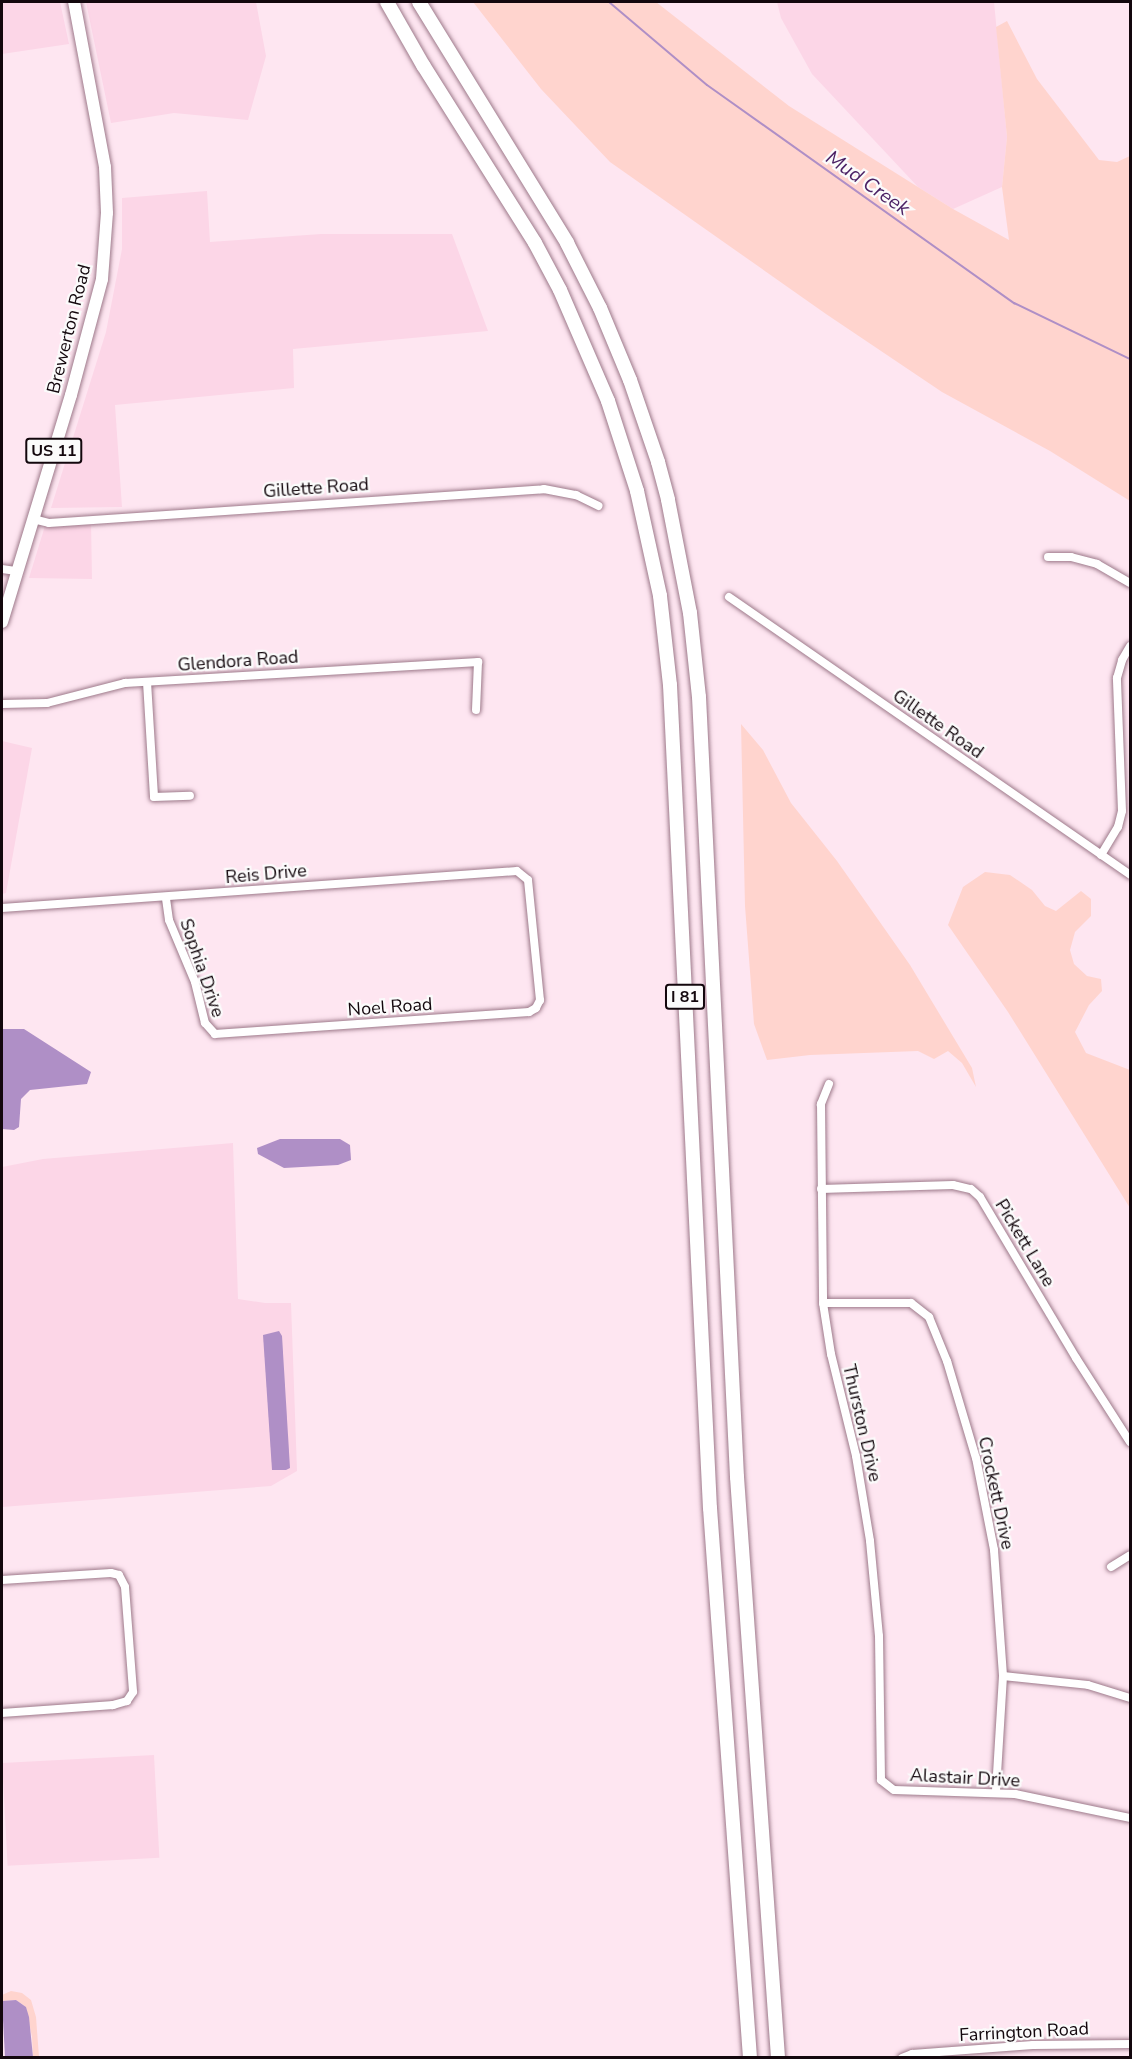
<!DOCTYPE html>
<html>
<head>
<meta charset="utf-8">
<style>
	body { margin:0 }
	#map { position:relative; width:1132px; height:2059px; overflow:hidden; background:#fee6f1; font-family:"Nunito Sans",sans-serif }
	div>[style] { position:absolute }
	.built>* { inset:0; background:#fcd6e7; transform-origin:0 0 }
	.green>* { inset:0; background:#ffd4ce }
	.water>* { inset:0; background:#af8fc6 }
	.stream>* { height:2px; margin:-1px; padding:0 1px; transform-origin:1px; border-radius:1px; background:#af8fc6 }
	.roads { filter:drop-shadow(0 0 2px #9d798a) drop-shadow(0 0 2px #9d798a) }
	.street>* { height:8px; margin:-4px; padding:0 4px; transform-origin:4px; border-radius:4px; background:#fff }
	.primary>* { height:12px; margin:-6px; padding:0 6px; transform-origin:6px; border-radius:6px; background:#fff }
	.highway>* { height:14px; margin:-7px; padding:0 7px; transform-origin:7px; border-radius:7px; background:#fff }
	span { translate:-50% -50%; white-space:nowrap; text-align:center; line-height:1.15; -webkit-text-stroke:4.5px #fbfbfb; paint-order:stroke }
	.shield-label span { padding:2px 4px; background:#fbfbfb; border:2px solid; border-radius:4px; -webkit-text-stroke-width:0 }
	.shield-label { font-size:16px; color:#13070d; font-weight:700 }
	.street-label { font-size:18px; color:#13070d }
	.water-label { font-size:20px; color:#4b2164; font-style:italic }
	.frame { position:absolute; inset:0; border:3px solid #13070d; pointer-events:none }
</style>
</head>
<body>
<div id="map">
	<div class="built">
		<div style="clip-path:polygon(2px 2px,60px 2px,69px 44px,2px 54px)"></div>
		<div style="clip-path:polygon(86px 2px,256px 2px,266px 56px,248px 120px,174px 113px,111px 123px)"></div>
		<div style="clip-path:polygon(777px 2px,994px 2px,1007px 137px,1002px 187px,953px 209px,918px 187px,812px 74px,781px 18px)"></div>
		<div style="clip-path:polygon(207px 191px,210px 242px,321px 234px,452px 234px,488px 331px,293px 349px,294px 388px,115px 405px,122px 507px,51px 508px,106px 332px,122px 249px,122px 198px)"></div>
		<div style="clip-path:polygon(91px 522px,92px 579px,29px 578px,45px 526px)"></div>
		<div style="clip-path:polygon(2px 741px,32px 748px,6px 893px,2px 894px)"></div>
		<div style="clip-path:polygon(233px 1143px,238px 1299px,265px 1303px,291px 1303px,297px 1471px,271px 1486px,2px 1507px,2px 1167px,43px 1159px)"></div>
		<div style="left:154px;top:1755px;width:103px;height:152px;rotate:87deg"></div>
	</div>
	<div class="green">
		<div style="clip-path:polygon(473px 2px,656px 2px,789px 106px,953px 209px,1009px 240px,1002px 187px,1007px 137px,996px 27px,1007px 21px,1037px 79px,1099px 160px,1117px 162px,1130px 156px,1130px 501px,1050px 451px,942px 392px,826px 314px,610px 162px,541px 89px)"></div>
		<div style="clip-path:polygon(741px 724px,763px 750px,791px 803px,837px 861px,910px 965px,972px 1068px,976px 1087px,962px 1063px,948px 1051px,934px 1059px,918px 1051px,810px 1055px,767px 1060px,754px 1024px,745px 906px)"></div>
		<div style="clip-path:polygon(985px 872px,1010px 875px,1032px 890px,1045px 906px,1056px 911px,1081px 891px,1091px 899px,1091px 916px,1075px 932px,1070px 950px,1074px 964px,1087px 976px,1101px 979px,1102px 991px,1089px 1005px,1075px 1032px,1086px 1053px,1130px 1070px,1130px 1208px,1008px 1012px,948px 925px,963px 887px)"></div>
		<div style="clip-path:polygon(11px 1991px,22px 1993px,31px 2000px,36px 2017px,39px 2057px,33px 2057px,32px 2037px,26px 2007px,16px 2000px,2px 2001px,2px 1995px)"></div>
	</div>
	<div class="water">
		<div style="clip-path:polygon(3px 1029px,24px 1029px,91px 1072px,87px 1084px,30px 1090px,21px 1099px,19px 1127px,14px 1130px,2px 1129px)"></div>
		<div style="clip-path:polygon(280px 1139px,340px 1139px,350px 1145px,351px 1160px,338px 1165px,284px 1168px,258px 1154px,257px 1148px)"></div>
		<div style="clip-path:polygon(279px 1331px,282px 1336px,290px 1468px,286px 1470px,272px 1470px,263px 1335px)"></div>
		<div style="clip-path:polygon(16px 2000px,26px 2007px,29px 2017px,33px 2057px,5px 2057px,2px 2001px)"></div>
	</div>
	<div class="stream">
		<div style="left:609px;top:2px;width:128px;rotate:40.3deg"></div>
		<div style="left:707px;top:85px;width:377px;rotate:35.4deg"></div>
		<div style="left:1014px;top:303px;width:129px;rotate:25.8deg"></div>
	</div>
	<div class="roads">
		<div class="street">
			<div style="left:33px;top:519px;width:16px;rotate:14deg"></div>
			<div style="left:49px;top:523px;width:496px;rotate:-3.9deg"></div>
			<div style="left:544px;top:489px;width:33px;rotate:11deg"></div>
			<div style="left:576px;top:495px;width:25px;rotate:26deg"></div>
			<div style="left:1048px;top:557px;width:23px"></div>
			<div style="left:1071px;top:557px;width:27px;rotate:15deg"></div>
			<div style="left:1097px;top:564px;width:38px;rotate:30deg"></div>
			<div style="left:2px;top:569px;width:15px;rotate:8deg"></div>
			<div style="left:729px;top:597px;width:488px;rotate:34.7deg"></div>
			<div style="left:147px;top:682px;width:115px;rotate:86.5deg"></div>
			<div style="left:154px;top:797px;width:36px;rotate:-2deg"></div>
			<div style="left:2px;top:704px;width:45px;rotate:-1.3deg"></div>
			<div style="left:47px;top:703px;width:81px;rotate:-14.4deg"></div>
			<div style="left:125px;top:683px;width:354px;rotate:-3.4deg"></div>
			<div style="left:478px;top:662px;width:48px;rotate:92.4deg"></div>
			<div style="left:1101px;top:855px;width:33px;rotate:-59deg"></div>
			<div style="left:1118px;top:827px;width:16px;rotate:-76deg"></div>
			<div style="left:1122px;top:811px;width:133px;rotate:-92.2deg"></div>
			<div style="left:1117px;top:678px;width:19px;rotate:-74deg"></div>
			<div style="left:1122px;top:660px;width:16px;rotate:-60deg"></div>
			<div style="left:2px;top:908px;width:516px;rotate:-4.11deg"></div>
			<div style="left:517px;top:871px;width:14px;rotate:39deg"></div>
			<div style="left:528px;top:880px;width:121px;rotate:84.3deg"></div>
			<div style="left:540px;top:1000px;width:9px;rotate:117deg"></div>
			<div style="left:536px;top:1008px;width:8px;rotate:150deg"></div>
			<div style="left:529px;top:1012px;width:315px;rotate:176deg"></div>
			<div style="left:215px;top:1034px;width:15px;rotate:-132deg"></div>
			<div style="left:205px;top:1023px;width:42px;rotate:-103.7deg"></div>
			<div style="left:195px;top:982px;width:67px;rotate:-112.8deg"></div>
			<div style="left:169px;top:920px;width:22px;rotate:-98deg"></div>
			<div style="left:829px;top:1084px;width:22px;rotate:112deg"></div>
			<div style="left:821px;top:1104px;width:199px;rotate:89.4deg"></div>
			<div style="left:823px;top:1303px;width:52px;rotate:81.1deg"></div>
			<div style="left:831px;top:1354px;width:105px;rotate:76.2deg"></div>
			<div style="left:856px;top:1456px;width:86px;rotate:80.6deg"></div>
			<div style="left:870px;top:1541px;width:95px;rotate:84.6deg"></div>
			<div style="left:879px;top:1636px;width:144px;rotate:89.2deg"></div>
			<div style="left:881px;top:1780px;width:16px;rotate:38deg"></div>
			<div style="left:894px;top:1790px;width:121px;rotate:1.9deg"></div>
			<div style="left:1015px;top:1794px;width:117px;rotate:11.8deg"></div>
			<div style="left:821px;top:1189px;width:132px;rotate:-1.7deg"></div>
			<div style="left:953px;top:1185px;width:18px;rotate:13deg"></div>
			<div style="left:971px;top:1189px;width:12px;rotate:42deg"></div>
			<div style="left:980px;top:1197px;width:187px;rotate:59.2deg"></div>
			<div style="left:1076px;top:1358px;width:100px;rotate:57.3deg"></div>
			<div style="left:823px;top:1303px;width:88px"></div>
			<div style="left:911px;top:1303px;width:23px;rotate:38deg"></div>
			<div style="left:929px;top:1317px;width:48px;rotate:67.8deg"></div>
			<div style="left:947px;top:1361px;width:101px;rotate:73.4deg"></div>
			<div style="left:976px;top:1458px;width:94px;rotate:78.9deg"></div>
			<div style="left:994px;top:1550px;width:126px;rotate:85.9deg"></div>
			<div style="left:1003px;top:1676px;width:116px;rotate:93.5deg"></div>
			<div style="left:1111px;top:1567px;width:22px;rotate:-32deg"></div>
			<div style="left:2px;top:1580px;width:109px;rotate:-3.7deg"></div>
			<div style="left:111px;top:1573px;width:8px;rotate:14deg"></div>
			<div style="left:119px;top:1575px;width:13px;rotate:63deg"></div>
			<div style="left:125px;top:1587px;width:105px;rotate:85.6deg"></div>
			<div style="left:133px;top:1692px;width:11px;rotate:124deg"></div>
			<div style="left:127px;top:1701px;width:15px;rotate:164deg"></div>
			<div style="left:113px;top:1705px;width:111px;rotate:175.9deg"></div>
			<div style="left:1003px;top:1676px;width:85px;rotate:6deg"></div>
			<div style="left:1088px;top:1685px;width:44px;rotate:17.2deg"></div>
			<div style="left:902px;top:2058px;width:11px;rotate:-22deg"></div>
			<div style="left:912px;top:2054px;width:121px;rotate:-4.3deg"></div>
			<div style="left:1033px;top:2045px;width:97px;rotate:-0.6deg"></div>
		</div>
		<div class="primary">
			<div style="left:2px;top:622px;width:237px;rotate:-73.1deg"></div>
			<div style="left:71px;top:395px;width:120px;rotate:-75deg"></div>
			<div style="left:102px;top:279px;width:66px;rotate:-85.7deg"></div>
			<div style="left:107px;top:213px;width:46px;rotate:-92.5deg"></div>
			<div style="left:105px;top:167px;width:168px;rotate:-100.6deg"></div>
		</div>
		<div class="highway">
			<div style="left:387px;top:2px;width:73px;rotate:60.3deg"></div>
			<div style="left:423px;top:65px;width:210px;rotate:57.8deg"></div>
			<div style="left:535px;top:243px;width:53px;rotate:62deg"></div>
			<div style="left:560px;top:290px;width:121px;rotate:66.6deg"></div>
			<div style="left:608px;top:401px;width:95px;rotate:72.1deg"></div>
			<div style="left:637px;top:491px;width:107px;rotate:77.6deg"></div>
			<div style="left:660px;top:596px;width:90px;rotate:83.6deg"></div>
			<div style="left:670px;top:685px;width:824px;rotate:87.22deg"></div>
			<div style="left:710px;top:1508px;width:551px;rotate:85.84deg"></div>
			<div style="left:419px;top:2px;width:283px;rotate:58.4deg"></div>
			<div style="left:567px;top:243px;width:73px;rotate:63.1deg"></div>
			<div style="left:600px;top:308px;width:78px;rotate:67.4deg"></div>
			<div style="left:630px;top:380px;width:87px;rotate:71.1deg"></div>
			<div style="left:658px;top:462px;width:39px;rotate:75deg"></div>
			<div style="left:668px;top:500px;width:115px;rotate:79deg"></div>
			<div style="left:690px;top:613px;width:84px;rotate:83.9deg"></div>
			<div style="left:699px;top:697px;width:781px;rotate:87.21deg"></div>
			<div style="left:737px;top:1477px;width:582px;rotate:85.96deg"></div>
		</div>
	</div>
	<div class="shield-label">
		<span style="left:54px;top:451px">US 11</span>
		<span style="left:685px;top:997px">I 81</span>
	</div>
	<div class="street-label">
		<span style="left:69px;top:329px;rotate:-76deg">Brewerton Road</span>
		<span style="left:316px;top:488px;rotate:-4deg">Gillette Road</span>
		<span style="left:238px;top:661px;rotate:-4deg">Glendora Road</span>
		<span style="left:938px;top:724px;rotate:35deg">Gillette Road</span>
		<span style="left:266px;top:874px;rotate:-5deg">Reis Drive</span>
		<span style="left:202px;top:968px;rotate:71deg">Sophia Drive</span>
		<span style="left:390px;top:1007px;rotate:-4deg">Noel Road</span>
		<span style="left:1025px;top:1243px;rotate:59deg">Pickett Lane</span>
		<span style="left:862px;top:1423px;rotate:77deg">Thurston Drive</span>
		<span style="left:996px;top:1493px;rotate:78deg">Crockett Drive</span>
		<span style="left:965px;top:1778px;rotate:3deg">Alastair Drive</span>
		<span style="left:1024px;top:2032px;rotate:-3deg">Farrington Road</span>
	</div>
	<div class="water-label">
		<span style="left:868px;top:183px;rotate:35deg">Mud Creek</span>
	</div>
	<div class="frame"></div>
</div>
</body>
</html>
